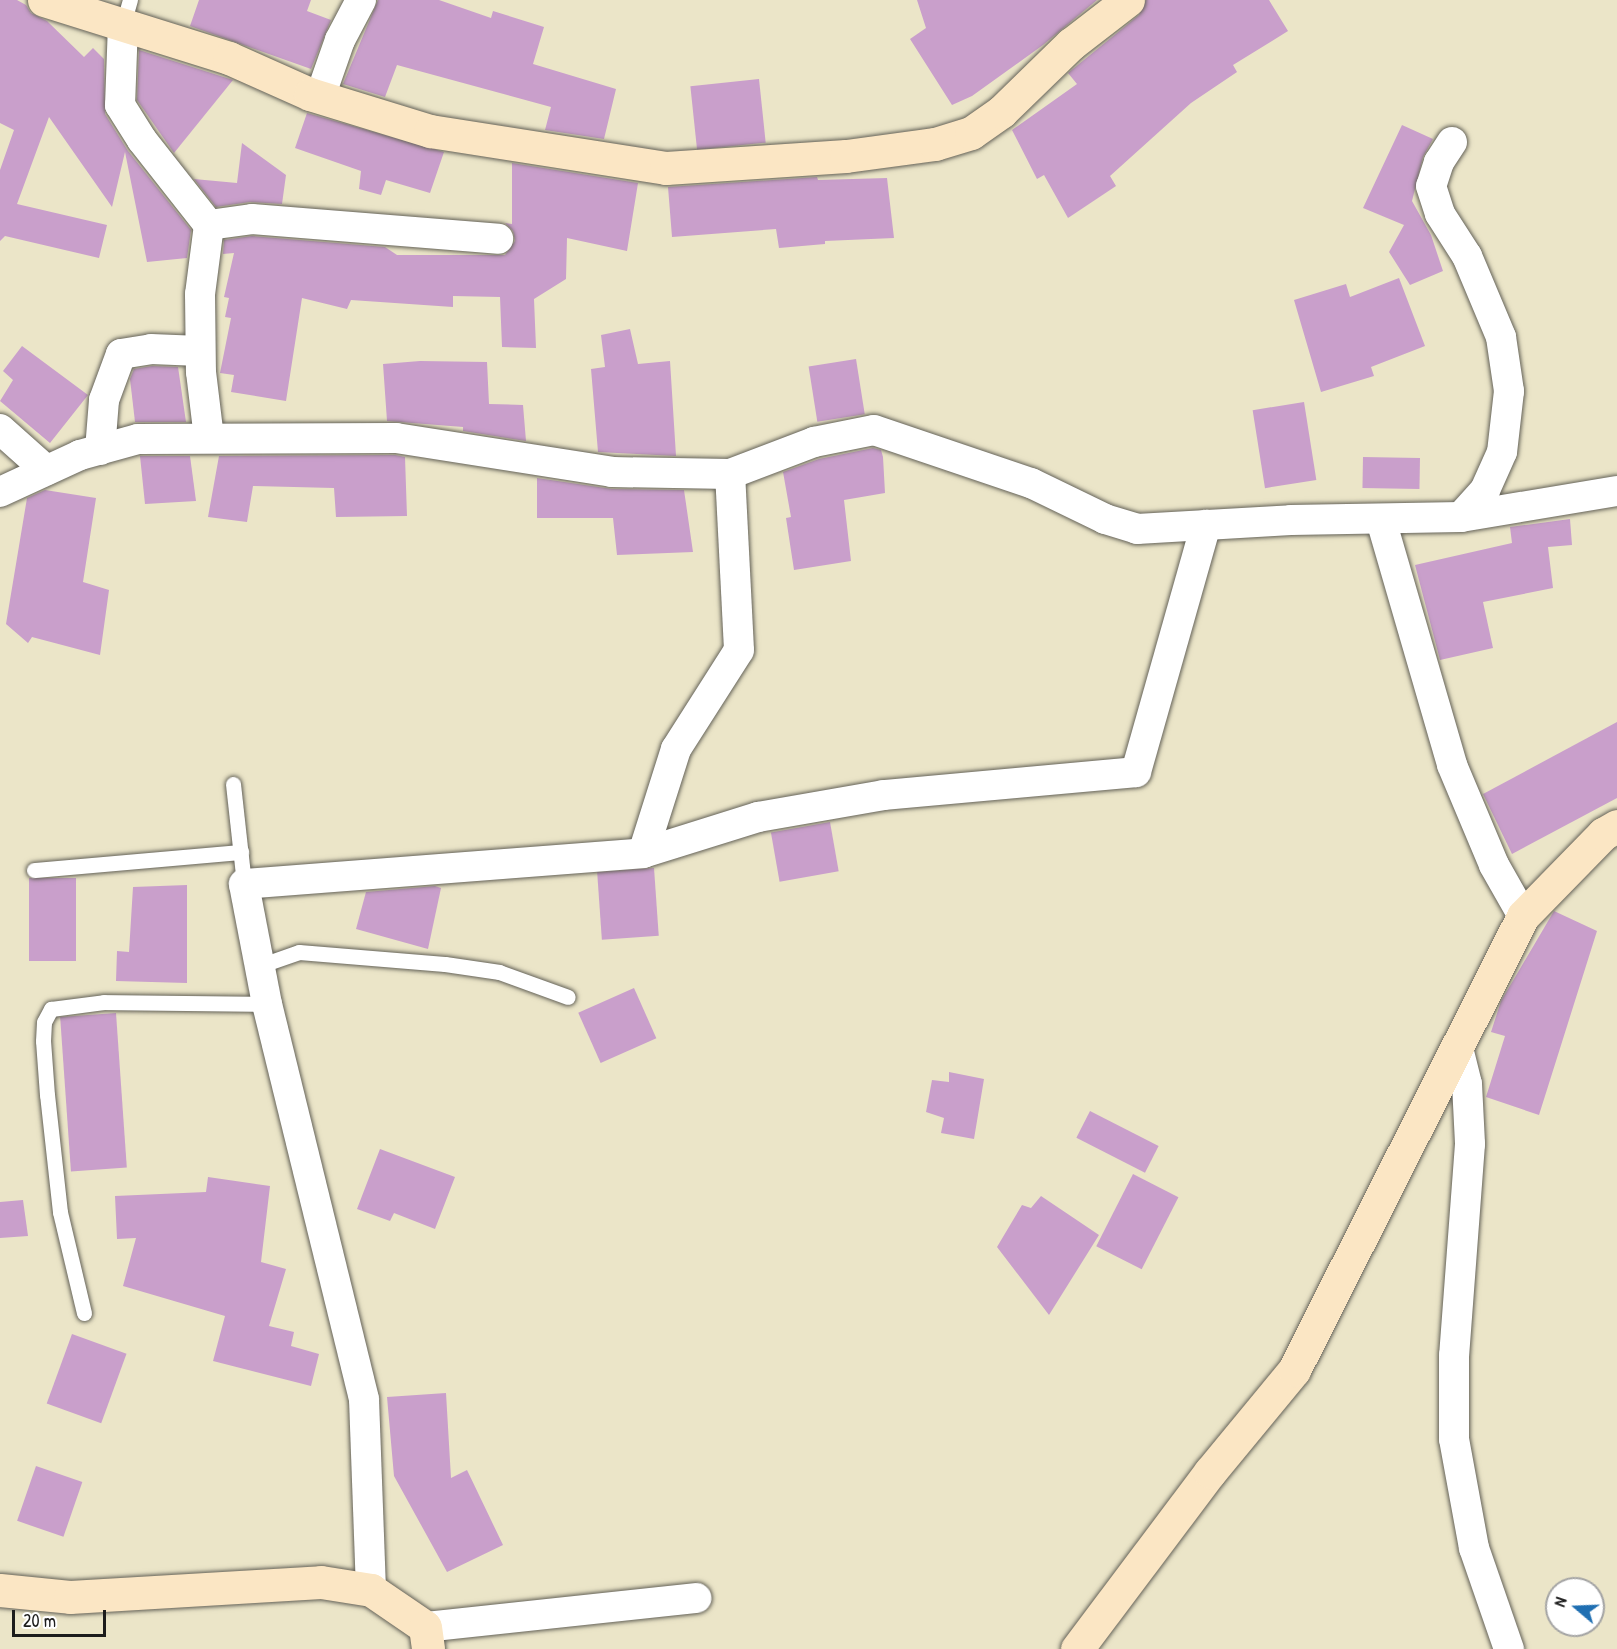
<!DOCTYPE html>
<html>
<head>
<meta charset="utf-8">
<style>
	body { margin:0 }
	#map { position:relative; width:1617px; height:1649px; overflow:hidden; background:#ebe5c8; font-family:"Patrick Hand",sans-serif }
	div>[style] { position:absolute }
	.building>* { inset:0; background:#c99fcb; transform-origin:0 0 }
	.roads { filter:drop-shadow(0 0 2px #646258) drop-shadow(0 0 2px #646258) }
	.lane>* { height:15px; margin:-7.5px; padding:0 7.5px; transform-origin:7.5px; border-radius:7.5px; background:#fff }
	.street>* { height:30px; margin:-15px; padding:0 15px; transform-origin:15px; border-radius:15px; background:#fff }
	.secondary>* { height:33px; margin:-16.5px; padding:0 16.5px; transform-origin:16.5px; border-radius:16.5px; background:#fbe6c4 }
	span { translate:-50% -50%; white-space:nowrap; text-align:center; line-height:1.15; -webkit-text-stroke:5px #fff; paint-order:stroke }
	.north { position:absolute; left:1545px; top:1577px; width:60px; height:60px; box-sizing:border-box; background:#fff; border:2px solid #a4a4a4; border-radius:50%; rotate:289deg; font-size:16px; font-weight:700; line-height:24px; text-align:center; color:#1c1c1c }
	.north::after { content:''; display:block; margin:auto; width:21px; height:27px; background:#1f6fb2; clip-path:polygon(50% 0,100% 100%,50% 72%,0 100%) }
	.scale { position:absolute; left:12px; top:1610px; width:94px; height:27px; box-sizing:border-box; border:3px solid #1c1c1c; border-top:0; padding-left:8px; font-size:18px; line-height:21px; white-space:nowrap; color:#1c1c1c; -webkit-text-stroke:4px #fff; paint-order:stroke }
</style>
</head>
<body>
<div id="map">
	<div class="building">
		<div style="clip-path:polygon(0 0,17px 0,26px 5px,31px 13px,47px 21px,84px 57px,93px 48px,104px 59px,105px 114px,128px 151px,191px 230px,187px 258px,147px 262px,125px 152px,112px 207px,49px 117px,17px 204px,107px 225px,99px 258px,5px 236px,0 241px,0 170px,14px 130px,0 123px)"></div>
		<div style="clip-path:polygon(199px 0,311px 0,307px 11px,331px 20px,311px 69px,190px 26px)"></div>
		<div style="clip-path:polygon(378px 0,439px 0,491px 18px,493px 11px,544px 27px,533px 64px,616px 89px,604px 139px,545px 130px,551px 107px,397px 65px,385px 97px,343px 84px)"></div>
		<div style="clip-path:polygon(917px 0,1097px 0,1043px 45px,972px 96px,952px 105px,910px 39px,926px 28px)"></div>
		<div style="clip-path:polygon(1146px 0,1269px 0,1288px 31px,1233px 65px,1237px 72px,1191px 103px,1110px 176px,1116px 186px,1068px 218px,1044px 175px,1037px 179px,1012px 130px,1077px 84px,1068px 73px,1139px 15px)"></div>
		<div style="clip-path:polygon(139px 50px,233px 80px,174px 153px,137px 100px)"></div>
		<div style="left:759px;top:79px;width:64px;height:69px;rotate:84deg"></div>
		<div style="clip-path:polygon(307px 113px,444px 152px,430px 193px,386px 180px,381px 195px,359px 189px,361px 171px,295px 148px)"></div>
		<div style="clip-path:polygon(1402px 125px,1433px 139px,1423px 157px,1412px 201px,1431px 235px,1443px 271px,1410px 285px,1389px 252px,1404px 225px,1363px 208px)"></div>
		<div style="clip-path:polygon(242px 143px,286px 175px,282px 204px,250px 202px,216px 207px,194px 179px,237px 183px)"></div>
		<div style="clip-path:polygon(512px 163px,638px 183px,627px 251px,567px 238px,566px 279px,534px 299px,536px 348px,502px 347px,500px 297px,453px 296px,453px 307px,351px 300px,347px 309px,302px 298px,286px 401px,231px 392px,234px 375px,220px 373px,231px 318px,225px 317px,229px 298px,224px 297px,234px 253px,223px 254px,224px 240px,252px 236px,385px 247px,397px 255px,505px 255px,515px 241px,513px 231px,505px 223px,512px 224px)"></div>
		<div style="clip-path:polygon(817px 177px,818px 180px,887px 178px,894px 238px,825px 241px,825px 244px,779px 248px,776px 229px,672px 237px,668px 187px)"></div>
		<div style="clip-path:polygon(1399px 278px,1425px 346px,1371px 367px,1374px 376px,1321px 392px,1294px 300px,1346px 284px,1350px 297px)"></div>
		<div style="clip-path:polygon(630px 329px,638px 364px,670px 361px,676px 456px,598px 452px,591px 369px,605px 367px,601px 335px)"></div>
		<div style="clip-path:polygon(22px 346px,88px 395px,50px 443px,0 401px,13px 380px,3px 371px)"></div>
		<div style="left:856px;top:359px;width:56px;height:48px;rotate:81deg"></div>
		<div style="clip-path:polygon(420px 361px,487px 362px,489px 404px,523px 405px,526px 441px,463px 431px,463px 427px,387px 421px,383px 364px)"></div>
		<div style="clip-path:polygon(152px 366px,178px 367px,186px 422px,135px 422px,130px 379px,134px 369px)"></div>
		<div style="left:1304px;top:402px;width:79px;height:52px;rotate:81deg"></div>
		<div style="clip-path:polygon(873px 448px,881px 450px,883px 457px,885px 493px,844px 500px,851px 561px,794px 570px,786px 518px,791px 517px,783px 472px,819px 459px)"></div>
		<div style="clip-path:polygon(395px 455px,405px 457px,407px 516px,336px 517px,334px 488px,253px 486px,247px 522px,208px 517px,219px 456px)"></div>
		<div style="clip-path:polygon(140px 456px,190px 456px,196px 501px,145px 504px)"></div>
		<div style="left:1363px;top:457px;width:57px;height:31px;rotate:1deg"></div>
		<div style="clip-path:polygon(537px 478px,612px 489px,684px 490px,693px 552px,617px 555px,613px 518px,537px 518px)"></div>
		<div style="clip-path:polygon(45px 490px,96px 498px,83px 582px,109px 590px,100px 655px,32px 637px,28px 643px,6px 624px,27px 498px)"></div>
		<div style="clip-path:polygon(1570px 519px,1572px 545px,1548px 547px,1553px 588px,1483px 602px,1493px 648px,1440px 660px,1415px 565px,1512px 543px,1510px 527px)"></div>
		<div style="clip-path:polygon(1617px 722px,1617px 798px,1512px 854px,1483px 794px)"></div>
		<div style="left:830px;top:822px;width:50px;height:60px;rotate:80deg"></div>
		<div style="left:654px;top:868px;width:68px;height:57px;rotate:86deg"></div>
		<div style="left:29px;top:878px;width:47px;height:83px"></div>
		<div style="clip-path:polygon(187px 885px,187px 983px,116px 981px,117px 951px,129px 952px,133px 887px)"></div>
		<div style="clip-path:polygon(435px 886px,441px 888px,428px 949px,356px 929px,366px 892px)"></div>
		<div style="clip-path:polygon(1554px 911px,1597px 931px,1539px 1115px,1486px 1097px,1505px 1036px,1491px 1032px,1501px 1001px)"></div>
		<div style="left:634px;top:988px;width:55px;height:61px;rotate:66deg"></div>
		<div style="left:116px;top:1013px;width:155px;height:56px;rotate:86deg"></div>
		<div style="clip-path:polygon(949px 1072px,984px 1079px,974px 1139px,941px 1133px,944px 1118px,926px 1112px,932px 1080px,949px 1082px)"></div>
		<div style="left:1090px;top:1111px;width:77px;height:30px;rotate:27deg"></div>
		<div style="clip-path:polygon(380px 1149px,455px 1177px,435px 1229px,394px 1213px,390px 1221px,357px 1209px)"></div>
		<div style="left:1133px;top:1174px;width:51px;height:81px;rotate:27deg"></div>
		<div style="clip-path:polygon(208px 1177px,270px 1186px,261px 1262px,286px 1269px,269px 1326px,294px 1332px,291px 1346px,319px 1354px,311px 1386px,213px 1361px,225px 1316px,123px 1286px,136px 1238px,117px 1239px,115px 1196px,206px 1192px)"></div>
		<div style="clip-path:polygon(1041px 1196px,1099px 1235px,1049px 1315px,997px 1247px,1022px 1205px,1031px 1208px)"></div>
		<div style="clip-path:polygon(23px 1200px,28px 1236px,0 1238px,0 1202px)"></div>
		<div style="left:72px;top:1334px;width:58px;height:74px;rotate:20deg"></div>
		<div style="clip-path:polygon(446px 1393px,451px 1478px,467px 1470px,503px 1545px,447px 1572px,394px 1476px,387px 1397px)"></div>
		<div style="left:36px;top:1466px;width:49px;height:58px;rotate:19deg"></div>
	</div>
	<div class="roads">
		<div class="lane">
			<div style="left:123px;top:24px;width:25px;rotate:-74deg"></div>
			<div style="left:233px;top:784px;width:101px;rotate:83.7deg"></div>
			<div style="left:34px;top:870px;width:208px;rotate:-5deg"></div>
			<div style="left:259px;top:966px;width:42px;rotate:-19.3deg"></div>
			<div style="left:299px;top:952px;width:146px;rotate:4.7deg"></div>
			<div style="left:445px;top:964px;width:55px;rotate:8.4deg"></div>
			<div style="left:499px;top:972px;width:73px;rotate:19.9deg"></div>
			<div style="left:84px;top:1313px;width:104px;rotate:-103.4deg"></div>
			<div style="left:60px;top:1212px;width:118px;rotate:-96.3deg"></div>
			<div style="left:47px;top:1095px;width:54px;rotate:-94.2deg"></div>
			<div style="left:43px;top:1041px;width:19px;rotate:-87deg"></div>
			<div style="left:44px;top:1022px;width:15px;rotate:-62deg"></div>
			<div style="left:51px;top:1009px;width:53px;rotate:-7.5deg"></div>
			<div style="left:104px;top:1002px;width:163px;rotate:0.7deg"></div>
		</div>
		<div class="street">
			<div style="left:123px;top:24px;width:81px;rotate:92.1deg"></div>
			<div style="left:120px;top:105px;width:41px;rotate:57.8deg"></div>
			<div style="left:142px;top:140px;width:108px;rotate:51.8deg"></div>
			<div style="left:209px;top:225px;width:70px;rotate:97.4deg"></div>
			<div style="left:200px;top:294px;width:78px;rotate:89.3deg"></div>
			<div style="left:201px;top:372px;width:66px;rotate:83.1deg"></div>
			<div style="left:320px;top:97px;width:60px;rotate:-70.7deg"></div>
			<div style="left:340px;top:40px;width:45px;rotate:-62.3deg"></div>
			<div style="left:1452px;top:142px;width:24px;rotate:123deg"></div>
			<div style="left:1439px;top:162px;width:25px;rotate:108deg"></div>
			<div style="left:1431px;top:186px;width:29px;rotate:72deg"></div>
			<div style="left:1440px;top:214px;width:50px;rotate:57.3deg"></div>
			<div style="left:1467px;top:256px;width:88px;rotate:67.2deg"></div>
			<div style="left:1501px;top:337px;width:55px;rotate:81.6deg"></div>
			<div style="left:1509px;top:391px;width:61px;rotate:96.5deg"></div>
			<div style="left:1502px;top:452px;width:42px;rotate:114.1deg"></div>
			<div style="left:1485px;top:490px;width:36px;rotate:132deg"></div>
			<div style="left:209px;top:225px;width:43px;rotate:-7.9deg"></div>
			<div style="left:252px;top:219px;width:247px;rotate:4.6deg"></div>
			<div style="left:0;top:429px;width:62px;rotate:41.7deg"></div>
			<div style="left:100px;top:450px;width:50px;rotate:-85.4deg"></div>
			<div style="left:104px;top:400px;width:49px;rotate:-69.7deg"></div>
			<div style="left:121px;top:354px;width:30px;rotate:-9deg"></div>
			<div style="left:151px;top:349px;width:49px;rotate:2.3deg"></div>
			<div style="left:0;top:492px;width:88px;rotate:-24.8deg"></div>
			<div style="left:80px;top:455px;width:60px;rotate:-15.4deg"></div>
			<div style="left:138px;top:439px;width:258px;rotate:-0.2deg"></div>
			<div style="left:396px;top:438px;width:219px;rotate:8.9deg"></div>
			<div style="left:612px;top:472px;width:118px;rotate:1deg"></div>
			<div style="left:1381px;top:520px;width:255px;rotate:73.8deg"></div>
			<div style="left:1452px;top:765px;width:108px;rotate:67.2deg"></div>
			<div style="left:1494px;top:865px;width:59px;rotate:60.4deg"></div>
			<div style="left:643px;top:853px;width:109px;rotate:-72.4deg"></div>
			<div style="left:676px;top:749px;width:117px;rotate:-57.5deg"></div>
			<div style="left:739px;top:650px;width:176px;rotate:-92.9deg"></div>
			<div style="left:730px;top:474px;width:90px;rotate:-20.9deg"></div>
			<div style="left:814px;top:442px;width:61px;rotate:-11.3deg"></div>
			<div style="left:874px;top:430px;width:166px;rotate:18.7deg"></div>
			<div style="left:1031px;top:483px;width:82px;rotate:25.9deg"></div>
			<div style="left:1105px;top:519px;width:34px;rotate:17deg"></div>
			<div style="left:1137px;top:529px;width:154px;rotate:-3.3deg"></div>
			<div style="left:1291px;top:520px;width:170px;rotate:-1deg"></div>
			<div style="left:1461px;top:517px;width:158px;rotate:-9.5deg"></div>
			<div style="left:1458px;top:1048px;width:37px;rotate:76deg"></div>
			<div style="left:1467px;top:1084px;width:60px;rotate:87.1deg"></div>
			<div style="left:1470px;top:1144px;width:212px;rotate:94.3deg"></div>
			<div style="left:1454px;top:1355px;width:84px;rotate:90deg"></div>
			<div style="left:1454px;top:1439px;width:111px;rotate:79.6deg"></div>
			<div style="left:1474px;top:1548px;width:107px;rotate:70.9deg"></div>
			<div style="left:371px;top:1590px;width:191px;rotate:-92.1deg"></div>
			<div style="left:364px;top:1399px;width:407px;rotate:-103.8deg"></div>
			<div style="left:267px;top:1004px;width:122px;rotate:-100.9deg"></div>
			<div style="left:244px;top:884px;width:400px;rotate:-4.4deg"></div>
			<div style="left:643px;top:853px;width:121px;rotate:-17.4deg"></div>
			<div style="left:758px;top:817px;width:128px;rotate:-9.9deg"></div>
			<div style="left:884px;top:795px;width:253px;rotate:-5.2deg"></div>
			<div style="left:1136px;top:772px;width:257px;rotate:-74.2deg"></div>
			<div style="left:425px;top:1627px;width:273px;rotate:-6.1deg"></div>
		</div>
		<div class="secondary">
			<div style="left:44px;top:0;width:194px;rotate:17.4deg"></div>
			<div style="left:229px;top:58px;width:89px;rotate:24deg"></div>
			<div style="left:310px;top:94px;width:126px;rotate:17.1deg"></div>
			<div style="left:430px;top:131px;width:239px;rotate:8.9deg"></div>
			<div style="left:666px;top:168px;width:180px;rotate:-3.8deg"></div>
			<div style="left:846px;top:156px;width:90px;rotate:-7.7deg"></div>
			<div style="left:935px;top:144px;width:38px;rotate:-17deg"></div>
			<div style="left:971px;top:133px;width:37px;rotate:-35deg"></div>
			<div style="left:1001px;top:112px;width:98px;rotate:-44.2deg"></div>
			<div style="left:1071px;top:44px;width:72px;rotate:-37.7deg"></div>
			<div style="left:0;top:1590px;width:70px;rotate:5.7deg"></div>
			<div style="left:70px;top:1597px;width:251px;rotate:-3.4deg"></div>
			<div style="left:321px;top:1582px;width:51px;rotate:9.1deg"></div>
			<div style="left:371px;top:1590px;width:65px;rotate:34.4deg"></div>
			<div style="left:425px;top:1627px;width:22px;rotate:82deg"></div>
			<div style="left:1077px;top:1649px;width:221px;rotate:-53.1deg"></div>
			<div style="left:1210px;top:1472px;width:132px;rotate:-50.5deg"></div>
			<div style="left:1294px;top:1370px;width:508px;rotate:-63.23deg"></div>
			<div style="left:1523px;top:916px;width:115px;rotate:-45.7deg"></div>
			<div style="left:1603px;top:834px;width:16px;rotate:-30deg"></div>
		</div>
	</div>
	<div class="north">N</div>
	<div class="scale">20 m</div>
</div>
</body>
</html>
